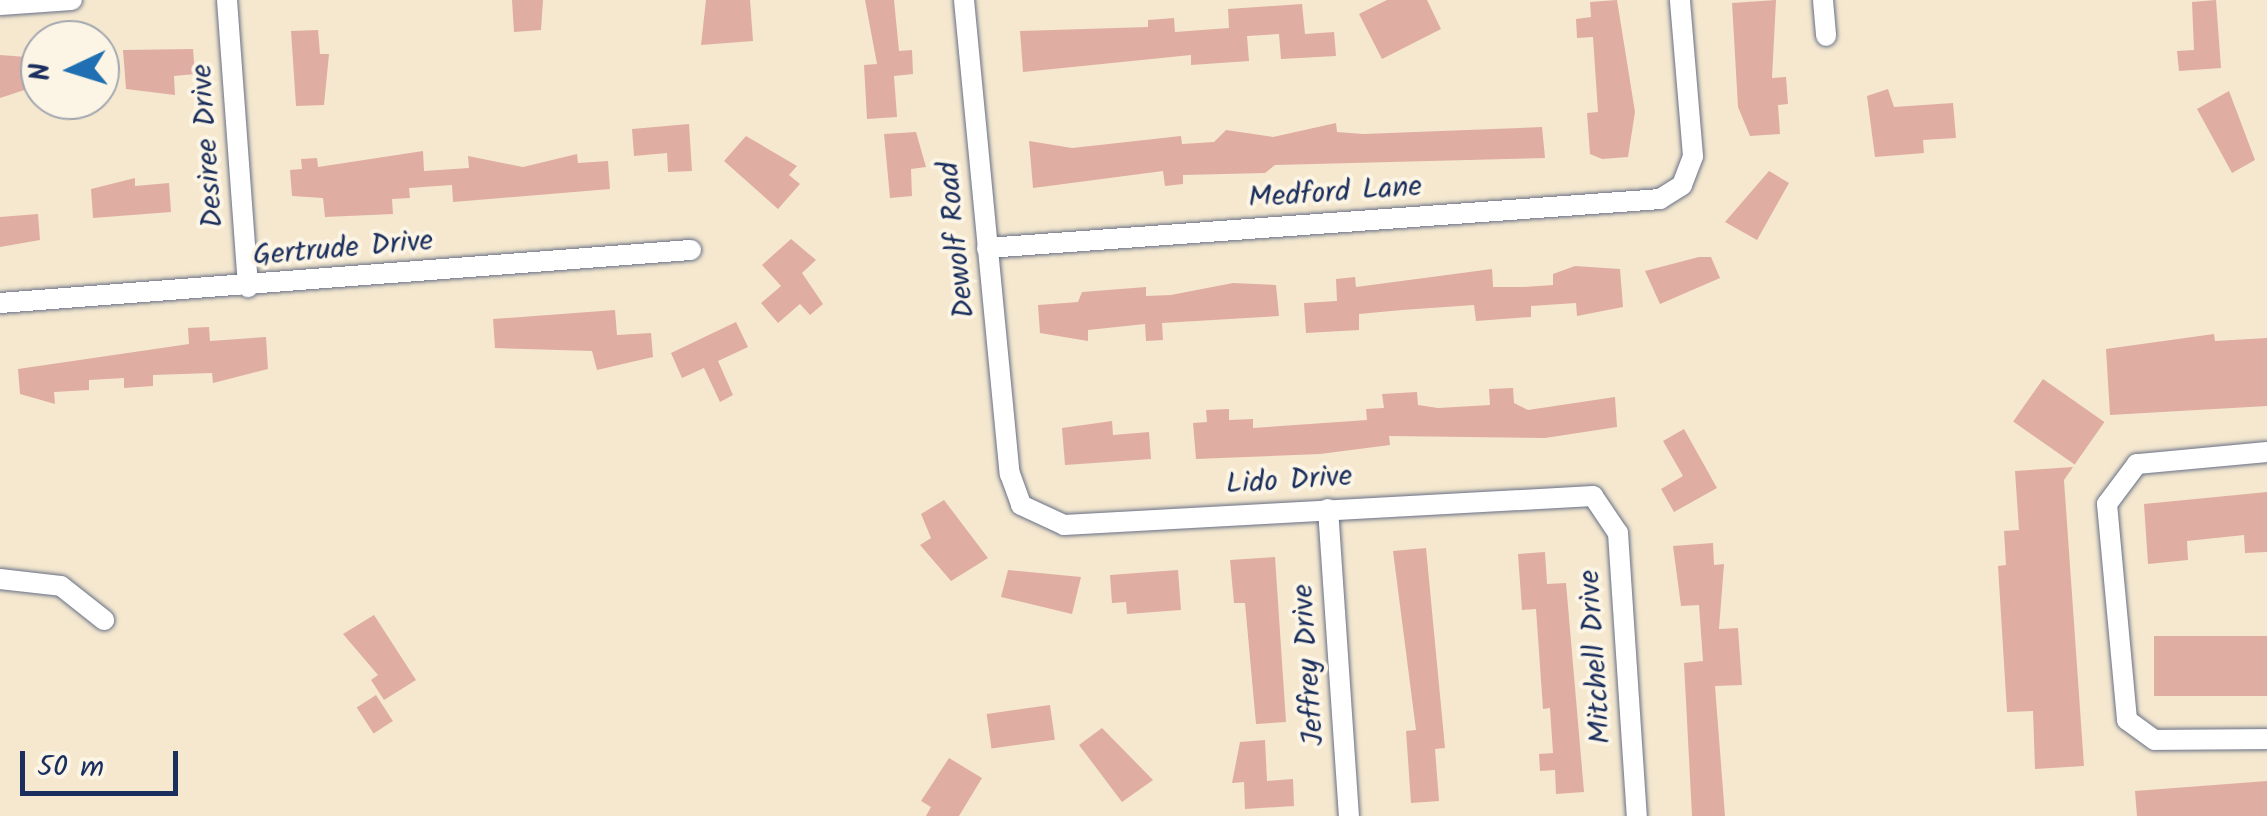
<!DOCTYPE html>
<html>
<head>
<meta charset="utf-8">
<style>
	body { margin:0 }
	#map { position:relative; width:2267px; height:816px; overflow:hidden; background:#f5e8cf; font-family:Kalam,sans-serif }
	div>[style] { position:absolute }
	.building>* { inset:0; background:#e0ada3; transform-origin:0 0 }
	.roads { filter:drop-shadow(0 0 2px #677086) drop-shadow(0 0 2px #677086) }
	.minor>* { height:20px; margin:-10px; padding:0 10px; transform-origin:10px; border-radius:10px; background:#fff }
	span { translate:-50% -50%; white-space:nowrap; text-align:center; line-height:1.15; -webkit-text-stroke:8px #fcf5e5; paint-order:stroke }
	.street-label { font-size:30px; color:#1b2f5e }
	.north { position:absolute; left:20px; top:20px; width:100px; height:100px; box-sizing:border-box; background:#fcf5e5; border:2px solid #a2a6af; border-radius:50%; rotate:266deg; font-size:28px; font-weight:700; line-height:40px; text-align:center; color:#1b2f5e }
	.north::after { content:''; display:block; margin:auto; width:35px; height:45px; background:#1f6fb2; clip-path:polygon(50% 0,100% 100%,50% 72%,0 100%) }
	.scale { position:absolute; left:20px; top:751px; width:158px; height:45px; box-sizing:border-box; border:5px solid #1b2f5e; border-top:0; padding-left:12px; font-size:30px; line-height:35px; white-space:nowrap; color:#1b2f5e; -webkit-text-stroke:8px #fcf5e5; paint-order:stroke }
</style>
</head>
<body>
<div id="map">
	<div class="building">
		<div style="clip-path:polygon(512px 0,543px 0,541px 30px,514px 32px)"></div>
		<div style="clip-path:polygon(706px 0,750px 0,753px 41px,701px 45px)"></div>
		<div style="clip-path:polygon(865px 0,894px 0,899px 51px,912px 50px,913px 74px,894px 76px,897px 117px,867px 119px,864px 65px,877px 64px)"></div>
		<div style="clip-path:polygon(1387px 0,1427px 0,1441px 29px,1382px 59px,1359px 14px)"></div>
		<div style="clip-path:polygon(1617px 0,1635px 112px,1628px 157px,1602px 159px,1590px 154px,1587px 113px,1598px 112px,1593px 37px,1577px 38px,1576px 19px,1591px 17px,1590px 2px)"></div>
		<div style="clip-path:polygon(1776px 0,1772px 78px,1786px 77px,1788px 104px,1778px 105px,1780px 134px,1750px 136px,1738px 107px,1732px 3px)"></div>
		<div style="clip-path:polygon(2216px 0,2221px 68px,2179px 71px,2177px 51px,2194px 50px,2192px 2px)"></div>
		<div style="clip-path:polygon(1302px 4px,1305px 34px,1334px 32px,1336px 56px,1281px 59px,1279px 34px,1247px 36px,1249px 61px,1191px 65px,1191px 55px,1023px 72px,1020px 31px,1148px 27px,1148px 20px,1174px 18px,1175px 32px,1229px 28px,1228px 9px)"></div>
		<div style="clip-path:polygon(318px 30px,320px 54px,329px 54px,324px 105px,296px 106px,291px 31px)"></div>
		<div style="clip-path:polygon(193px 49px,195px 74px,174px 76px,175px 95px,126px 89px,123px 50px)"></div>
		<div style="clip-path:polygon(0 55px,40px 58px,40px 85px,0 98px)"></div>
		<div style="clip-path:polygon(1888px 89px,1894px 107px,1953px 103px,1956px 138px,1923px 140px,1924px 153px,1875px 157px,1867px 96px)"></div>
		<div style="clip-path:polygon(2229px 91px,2255px 160px,2232px 173px,2197px 109px)"></div>
		<div style="clip-path:polygon(1336px 123px,1337px 132px,1363px 134px,1542px 127px,1545px 158px,1275px 165px,1265px 173px,1183px 175px,1183px 184px,1165px 186px,1163px 171px,1033px 188px,1029px 141px,1072px 148px,1181px 136px,1182px 144px,1214px 142px,1226px 130px,1273px 137px)"></div>
		<div style="clip-path:polygon(689px 124px,692px 171px,668px 172px,667px 153px,634px 156px,632px 129px)"></div>
		<div style="clip-path:polygon(916px 132px,926px 167px,911px 169px,912px 196px,890px 198px,884px 134px)"></div>
		<div style="clip-path:polygon(746px 136px,797px 166px,789px 175px,800px 184px,778px 209px,724px 161px)"></div>
		<div style="clip-path:polygon(423px 151px,424px 171px,469px 168px,468px 156px,523px 167px,577px 154px,578px 163px,608px 161px,610px 189px,453px 202px,452px 185px,409px 188px,410px 198px,392px 199px,393px 214px,325px 217px,323px 198px,292px 196px,290px 170px,302px 169px,301px 159px,317px 158px,318px 167px)"></div>
		<div style="clip-path:polygon(1769px 171px,1789px 183px,1757px 240px,1725px 222px)"></div>
		<div style="clip-path:polygon(135px 178px,135px 186px,169px 183px,171px 212px,93px 218px,91px 189px)"></div>
		<div style="clip-path:polygon(38px 214px,40px 240px,0 247px,0 217px)"></div>
		<div style="clip-path:polygon(791px 239px,816px 260px,802px 273px,823px 304px,810px 315px,800px 304px,778px 323px,761px 303px,781px 286px,762px 265px)"></div>
		<div style="clip-path:polygon(1699px 257px,1711px 257px,1720px 278px,1660px 304px,1645px 271px)"></div>
		<div style="clip-path:polygon(1575px 266px,1620px 269px,1623px 307px,1577px 316px,1576px 303px,1531px 306px,1531px 317px,1476px 321px,1474px 305px,1402px 310px,1359px 314px,1359px 330px,1306px 333px,1304px 303px,1337px 301px,1336px 279px,1355px 277px,1356px 287px,1492px 269px,1493px 287px,1524px 287px,1553px 285px,1553px 274px)"></div>
		<div style="clip-path:polygon(1233px 283px,1276px 285px,1279px 316px,1162px 323px,1163px 340px,1146px 341px,1145px 324px,1088px 330px,1088px 341px,1040px 333px,1038px 305px,1078px 302px,1082px 292px,1146px 287px,1146px 296px,1171px 295px)"></div>
		<div style="clip-path:polygon(615px 310px,617px 335px,651px 333px,653px 357px,597px 370px,592px 351px,495px 348px,493px 319px)"></div>
		<div style="clip-path:polygon(736px 322px,748px 347px,718px 361px,733px 395px,720px 402px,704px 368px,682px 378px,671px 353px)"></div>
		<div style="clip-path:polygon(209px 327px,210px 341px,266px 337px,268px 369px,213px 383px,212px 373px,153px 375px,153px 386px,124px 388px,124px 378px,89px 380px,89px 390px,54px 392px,55px 404px,20px 394px,18px 369px,189px 344px,188px 328px)"></div>
		<div style="clip-path:polygon(2214px 334px,2215px 341px,2267px 338px,2267px 406px,2110px 415px,2106px 349px)"></div>
		<div style="left:2043px;top:379px;width:75px;height:52px;rotate:35deg"></div>
		<div style="clip-path:polygon(1513px 388px,1514px 403px,1528px 410px,1615px 397px,1617px 427px,1545px 438px,1389px 436px,1390px 445px,1320px 454px,1196px 459px,1193px 423px,1207px 422px,1206px 410px,1229px 409px,1229px 420px,1253px 419px,1253px 428px,1367px 420px,1366px 409px,1384px 408px,1382px 394px,1417px 392px,1418px 405px,1438px 408px,1490px 405px,1489px 389px)"></div>
		<div style="clip-path:polygon(1112px 421px,1113px 435px,1149px 432px,1151px 459px,1065px 465px,1062px 428px)"></div>
		<div style="clip-path:polygon(1684px 429px,1717px 488px,1674px 512px,1661px 489px,1683px 476px,1663px 441px)"></div>
		<div style="clip-path:polygon(2073px 467px,2064px 480px,2084px 766px,2035px 769px,2033px 711px,2007px 712px,1998px 566px,2006px 565px,2004px 531px,2019px 530px,2015px 471px)"></div>
		<div style="clip-path:polygon(2267px 492px,2267px 552px,2245px 553px,2244px 535px,2187px 541px,2188px 560px,2148px 564px,2144px 504px)"></div>
		<div style="clip-path:polygon(944px 500px,988px 558px,951px 581px,920px 545px,931px 538px,921px 514px)"></div>
		<div style="clip-path:polygon(1713px 543px,1714px 565px,1724px 564px,1719px 629px,1738px 628px,1742px 685px,1715px 686px,1725px 816px,1692px 816px,1684px 663px,1703px 661px,1699px 605px,1681px 606px,1673px 546px)"></div>
		<div style="clip-path:polygon(1426px 548px,1445px 748px,1435px 749px,1439px 801px,1411px 803px,1406px 731px,1416px 730px,1393px 551px)"></div>
		<div style="clip-path:polygon(1545px 552px,1547px 584px,1566px 583px,1584px 792px,1556px 794px,1555px 770px,1540px 771px,1539px 754px,1553px 753px,1550px 708px,1543px 709px,1536px 609px,1522px 610px,1518px 554px)"></div>
		<div style="clip-path:polygon(1275px 557px,1286px 722px,1256px 724px,1245px 603px,1234px 603px,1230px 560px)"></div>
		<div style="clip-path:polygon(1008px 570px,1081px 577px,1072px 614px,1001px 597px)"></div>
		<div style="clip-path:polygon(1178px 570px,1181px 610px,1127px 614px,1126px 602px,1112px 603px,1110px 575px)"></div>
		<div style="clip-path:polygon(374px 615px,416px 680px,384px 700px,371px 680px,378px 675px,343px 634px)"></div>
		<div style="left:2267px;top:636px;width:60px;height:113px;rotate:90deg"></div>
		<div style="left:376px;top:695px;width:31px;height:23px;rotate:57deg"></div>
		<div style="left:1050px;top:705px;width:35px;height:64px;rotate:82deg"></div>
		<div style="clip-path:polygon(1102px 728px,1153px 780px,1122px 802px,1079px 745px)"></div>
		<div style="clip-path:polygon(1265px 740px,1267px 781px,1293px 779px,1294px 806px,1245px 809px,1244px 782px,1232px 783px,1240px 742px)"></div>
		<div style="clip-path:polygon(949px 758px,982px 778px,959px 816px,926px 816px,931px 807px,921px 801px)"></div>
		<div style="clip-path:polygon(2267px 781px,2267px 816px,2137px 816px,2135px 791px)"></div>
	</div>
	<div class="roads">
		<div class="minor">
			<div style="left:227px;top:0;width:288px;rotate:85.8deg"></div>
			<div style="left:964px;top:0;width:476px;rotate:84.5deg"></div>
			<div style="left:1010px;top:474px;width:33px;rotate:70deg"></div>
			<div style="left:1021px;top:505px;width:47px;rotate:24.9deg"></div>
			<div style="left:1064px;top:525px;width:530px;rotate:-3.14deg"></div>
			<div style="left:1593px;top:496px;width:45px;rotate:56deg"></div>
			<div style="left:1618px;top:533px;width:284px;rotate:86.2deg"></div>
			<div style="left:1823px;top:0;width:36px;rotate:85deg"></div>
			<div style="left:0;top:5px;width:72px;rotate:-4deg"></div>
			<div style="left:987px;top:248px;width:675px;rotate:-4.16deg"></div>
			<div style="left:1660px;top:199px;width:26px;rotate:-32deg"></div>
			<div style="left:1682px;top:185px;width:31px;rotate:-69deg"></div>
			<div style="left:1693px;top:156px;width:157px;rotate:-94.8deg"></div>
			<div style="left:0;top:303px;width:693px;rotate:-4.39deg"></div>
			<div style="left:2267px;top:452px;width:131px;rotate:174.7deg"></div>
			<div style="left:2137px;top:464px;width:50px;rotate:126.9deg"></div>
			<div style="left:2107px;top:504px;width:217px;rotate:84.7deg"></div>
			<div style="left:2127px;top:720px;width:34px;rotate:36deg"></div>
			<div style="left:2155px;top:740px;width:112px;rotate:-0.5deg"></div>
			<div style="left:1328px;top:509px;width:308px;rotate:86.1deg"></div>
			<div style="left:0;top:579px;width:61px;rotate:6.5deg"></div>
			<div style="left:61px;top:586px;width:55px;rotate:38.3deg"></div>
		</div>
	</div>
	<div class="street-label">
		<span style="left:208px;top:146px;rotate:-94deg">Desiree Drive</span>
		<span style="left:1335px;top:193px;rotate:-4deg">Medford Lane</span>
		<span style="left:957px;top:240px;rotate:-96deg">Dewolf Road</span>
		<span style="left:343px;top:249px;rotate:-5deg">Gertrude Drive</span>
		<span style="left:1289px;top:481px;rotate:-4deg">Lido Drive</span>
		<span style="left:1596px;top:657px;rotate:-94deg">Mitchell Drive</span>
		<span style="left:1309px;top:665px;rotate:-94deg">Jeffrey Drive</span>
	</div>
	<div class="north">N</div>
	<div class="scale">50 m</div>
</div>
</body>
</html>
